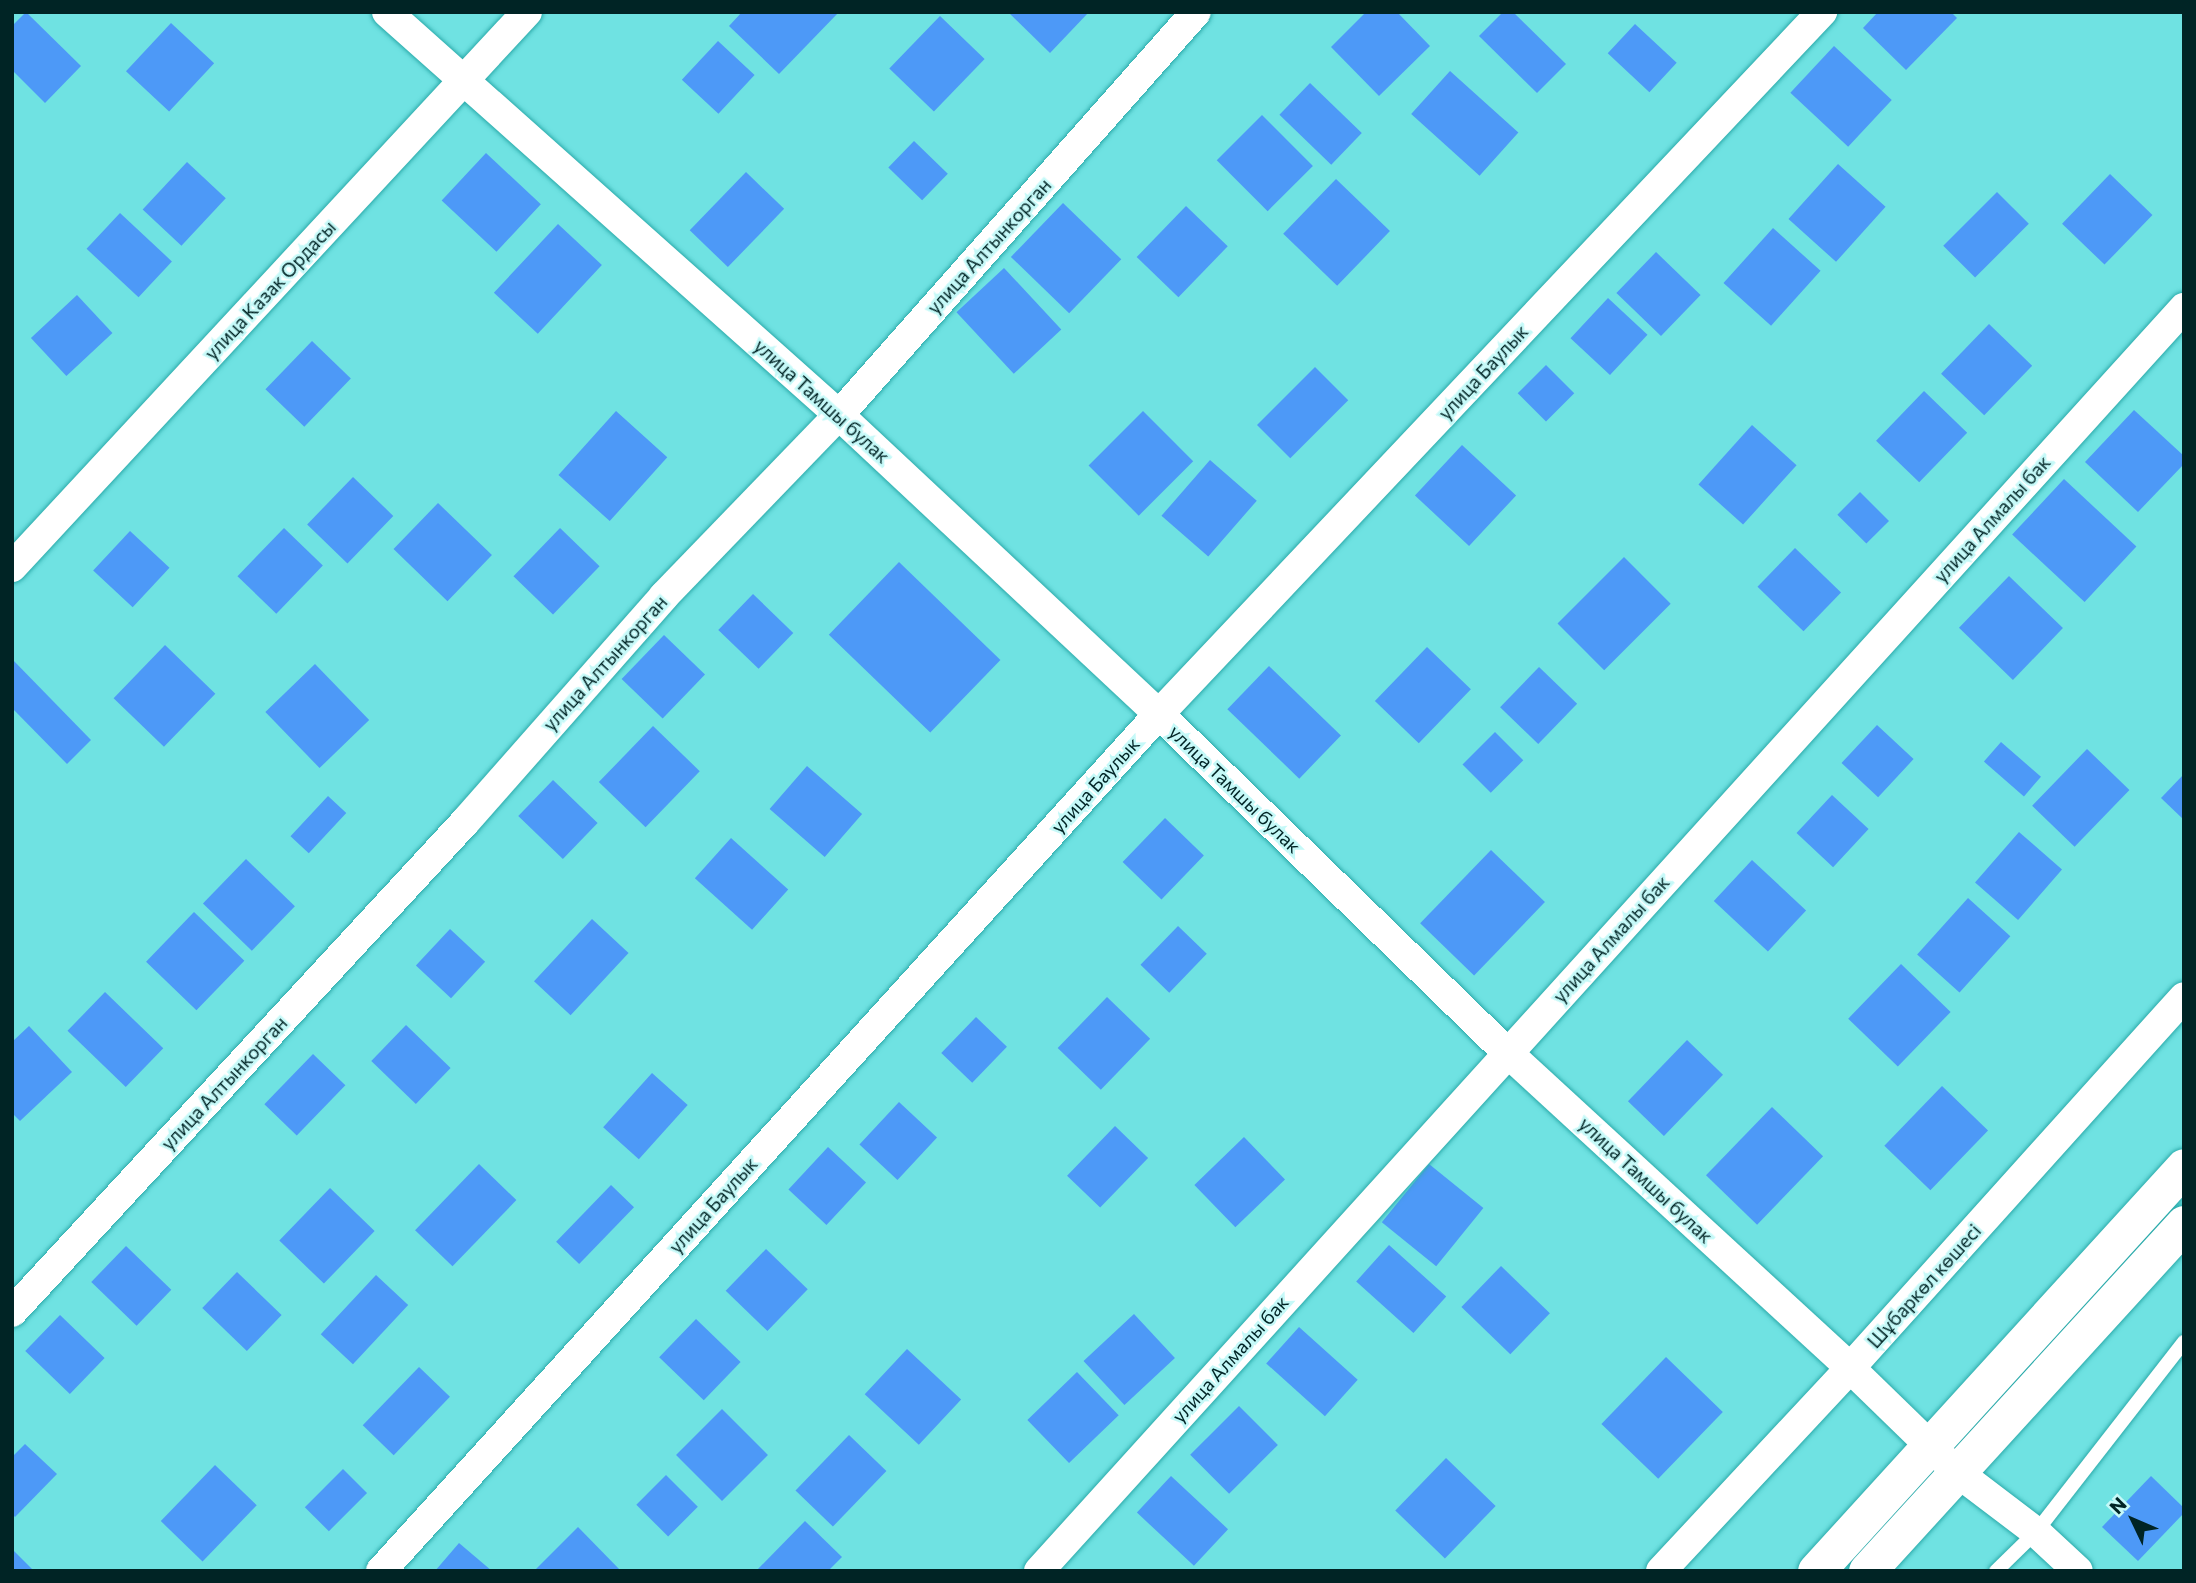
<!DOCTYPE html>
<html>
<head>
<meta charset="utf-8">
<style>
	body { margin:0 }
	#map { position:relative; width:2196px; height:1583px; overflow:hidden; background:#6fe2e2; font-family:Commissioner,sans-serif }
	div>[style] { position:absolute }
	.building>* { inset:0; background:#4d99f7; transform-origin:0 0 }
	.roads { filter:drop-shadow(0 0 2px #2baaaa) drop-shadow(0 0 2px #2baaaa) }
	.service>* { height:14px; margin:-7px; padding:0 7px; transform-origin:7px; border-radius:7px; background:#fff }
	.minor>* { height:30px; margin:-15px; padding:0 15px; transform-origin:15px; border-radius:15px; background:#fff }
	.tertiary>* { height:37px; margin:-18.5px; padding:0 18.5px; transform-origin:18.5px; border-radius:18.5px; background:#fff }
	span { translate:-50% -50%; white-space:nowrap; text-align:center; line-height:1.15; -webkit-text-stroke:5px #c5f9f8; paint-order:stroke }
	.street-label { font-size:19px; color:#002425 }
	.frame { position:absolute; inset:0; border:14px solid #002425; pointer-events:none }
	.north { position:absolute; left:2098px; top:1485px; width:70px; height:70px; -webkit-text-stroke:5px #c5f9f8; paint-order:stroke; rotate:314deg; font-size:19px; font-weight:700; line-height:28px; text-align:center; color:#002425 }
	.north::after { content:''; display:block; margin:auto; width:24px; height:32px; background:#002425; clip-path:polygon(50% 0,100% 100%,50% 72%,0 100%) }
</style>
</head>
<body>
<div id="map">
	<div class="building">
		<div style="clip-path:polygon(26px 12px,81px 66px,45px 103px,12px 70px,12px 26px)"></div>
		<div style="clip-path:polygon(742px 12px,839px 12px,779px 74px,729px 26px)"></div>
		<div style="clip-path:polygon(1008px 12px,1089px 12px,1050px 53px)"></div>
		<div style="clip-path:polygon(1366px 12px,1397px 12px,1430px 46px,1379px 96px,1331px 47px)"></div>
		<div style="clip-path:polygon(1503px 12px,1513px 12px,1566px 64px,1537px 93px,1479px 36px)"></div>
		<div style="clip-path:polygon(1878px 12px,1951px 12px,1957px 18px,1906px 70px,1863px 28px)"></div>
		<div style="left:940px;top:16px;width:62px;height:73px;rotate:44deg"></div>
		<div style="left:171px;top:23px;width:59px;height:66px;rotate:43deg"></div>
		<div style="left:1635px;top:24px;width:57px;height:40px;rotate:43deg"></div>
		<div style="left:718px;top:41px;width:50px;height:53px;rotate:43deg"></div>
		<div style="left:1834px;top:46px;width:79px;height:64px;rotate:43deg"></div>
		<div style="left:1450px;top:71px;width:92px;height:58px;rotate:42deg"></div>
		<div style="left:1310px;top:83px;width:72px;height:44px;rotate:44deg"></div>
		<div style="left:1262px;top:115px;width:72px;height:64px;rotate:45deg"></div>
		<div style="left:914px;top:141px;width:47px;height:37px;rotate:44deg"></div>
		<div style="left:486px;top:153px;width:75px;height:65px;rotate:43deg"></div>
		<div style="left:187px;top:162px;width:53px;height:65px;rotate:43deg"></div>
		<div style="left:1838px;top:164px;width:64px;height:74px;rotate:42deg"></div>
		<div style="left:746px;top:172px;width:53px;height:81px;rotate:44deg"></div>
		<div style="left:2110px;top:174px;width:59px;height:69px;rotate:44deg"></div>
		<div style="left:1336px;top:179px;width:75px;height:76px;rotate:44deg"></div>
		<div style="left:1997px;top:192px;width:45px;height:76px;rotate:45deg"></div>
		<div style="left:1063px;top:203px;width:81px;height:75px;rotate:44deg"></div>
		<div style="left:1186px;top:206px;width:58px;height:71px;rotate:44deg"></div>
		<div style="left:120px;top:213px;width:71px;height:49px;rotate:43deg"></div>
		<div style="left:558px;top:224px;width:60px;height:94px;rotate:43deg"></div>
		<div style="left:1773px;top:228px;width:64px;height:74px;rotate:42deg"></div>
		<div style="left:1656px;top:252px;width:62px;height:57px;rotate:44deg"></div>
		<div style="left:1004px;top:268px;width:84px;height:65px;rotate:47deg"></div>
		<div style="left:77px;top:295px;width:52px;height:63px;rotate:47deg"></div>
		<div style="left:1608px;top:298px;width:54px;height:55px;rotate:43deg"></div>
		<div style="left:1989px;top:324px;width:60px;height:69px;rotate:44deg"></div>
		<div style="left:312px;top:341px;width:54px;height:67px;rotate:44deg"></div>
		<div style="left:1546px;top:365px;width:40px;height:40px;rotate:45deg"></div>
		<div style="left:1315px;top:367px;width:47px;height:82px;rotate:45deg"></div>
		<div style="left:1924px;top:391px;width:60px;height:69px;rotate:44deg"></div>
		<div style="clip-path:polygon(2134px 410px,2184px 456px,2184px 464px,2138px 512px,2085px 462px)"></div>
		<div style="left:616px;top:411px;width:69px;height:86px;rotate:42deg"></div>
		<div style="left:1143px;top:411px;width:71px;height:77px;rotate:45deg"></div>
		<div style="left:1752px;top:425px;width:60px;height:80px;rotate:42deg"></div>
		<div style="left:1462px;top:445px;width:74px;height:69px;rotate:43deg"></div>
		<div style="left:1210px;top:460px;width:62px;height:74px;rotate:41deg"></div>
		<div style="left:353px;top:477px;width:56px;height:66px;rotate:44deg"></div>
		<div style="left:2064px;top:479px;width:99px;height:76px;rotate:43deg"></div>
		<div style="left:1860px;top:492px;width:41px;height:32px;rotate:45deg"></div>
		<div style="left:438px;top:503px;width:75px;height:64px;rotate:44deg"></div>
		<div style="left:284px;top:528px;width:54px;height:67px;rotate:44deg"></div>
		<div style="left:560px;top:528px;width:55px;height:67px;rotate:44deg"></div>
		<div style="left:130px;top:531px;width:54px;height:54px;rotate:43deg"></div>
		<div style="left:1795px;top:548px;width:64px;height:54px;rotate:44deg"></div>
		<div style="left:1624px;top:557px;width:66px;height:94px;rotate:45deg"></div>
		<div style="left:899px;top:562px;width:141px;height:101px;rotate:44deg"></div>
		<div style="left:2009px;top:576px;width:75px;height:72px;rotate:44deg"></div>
		<div style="left:753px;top:594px;width:56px;height:50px;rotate:44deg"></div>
		<div style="left:664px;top:635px;width:57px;height:61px;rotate:44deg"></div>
		<div style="left:165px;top:645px;width:70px;height:74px;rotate:44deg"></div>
		<div style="left:1427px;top:647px;width:61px;height:75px;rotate:44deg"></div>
		<div style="clip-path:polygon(12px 659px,91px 740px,67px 764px,12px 708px)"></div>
		<div style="left:315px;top:664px;width:78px;height:69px;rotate:46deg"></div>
		<div style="left:1269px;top:666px;width:100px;height:60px;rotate:44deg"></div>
		<div style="left:1539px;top:667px;width:53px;height:56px;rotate:44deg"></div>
		<div style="left:1877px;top:725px;width:50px;height:52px;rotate:43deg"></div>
		<div style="left:653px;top:726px;width:65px;height:78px;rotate:44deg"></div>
		<div style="left:1495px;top:732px;width:40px;height:46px;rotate:45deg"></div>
		<div style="left:2001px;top:742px;width:53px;height:26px;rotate:41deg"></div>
		<div style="left:2087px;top:749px;width:59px;height:79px;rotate:44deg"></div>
		<div style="left:807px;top:766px;width:73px;height:57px;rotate:41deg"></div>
		<div style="clip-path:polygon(2184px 774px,2184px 820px,2161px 798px)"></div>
		<div style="left:553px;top:780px;width:62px;height:50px;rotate:44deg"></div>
		<div style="left:1832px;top:795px;width:50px;height:52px;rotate:43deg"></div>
		<div style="left:328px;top:796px;width:25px;height:55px;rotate:43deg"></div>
		<div style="left:1165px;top:818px;width:54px;height:61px;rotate:44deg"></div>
		<div style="left:2019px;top:832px;width:57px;height:67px;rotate:41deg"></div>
		<div style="left:731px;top:838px;width:77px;height:54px;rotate:42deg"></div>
		<div style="left:1491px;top:850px;width:75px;height:102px;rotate:44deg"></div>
		<div style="left:246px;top:859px;width:68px;height:62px;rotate:44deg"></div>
		<div style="left:1752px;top:860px;width:74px;height:56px;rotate:43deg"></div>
		<div style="left:1968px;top:898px;width:57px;height:76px;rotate:42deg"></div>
		<div style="left:194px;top:912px;width:70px;height:69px;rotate:44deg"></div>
		<div style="left:592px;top:919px;width:50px;height:85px;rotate:43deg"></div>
		<div style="left:1178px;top:926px;width:40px;height:54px;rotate:44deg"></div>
		<div style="left:450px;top:929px;width:48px;height:50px;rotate:43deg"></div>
		<div style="left:1901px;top:964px;width:69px;height:76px;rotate:44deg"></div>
		<div style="left:105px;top:992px;width:81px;height:54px;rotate:44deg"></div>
		<div style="left:1107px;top:997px;width:60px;height:71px;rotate:44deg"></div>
		<div style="left:976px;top:1017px;width:43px;height:50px;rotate:44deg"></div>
		<div style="left:406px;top:1025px;width:62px;height:50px;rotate:44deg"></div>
		<div style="clip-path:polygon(29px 1026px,72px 1072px,20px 1121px,12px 1113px,12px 1042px)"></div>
		<div style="left:1687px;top:1040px;width:50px;height:85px;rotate:44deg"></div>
		<div style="left:313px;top:1054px;width:45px;height:70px;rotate:44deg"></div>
		<div style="left:652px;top:1073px;width:48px;height:73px;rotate:42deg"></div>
		<div style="left:1942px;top:1086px;width:64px;height:83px;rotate:44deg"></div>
		<div style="left:899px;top:1102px;width:52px;height:58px;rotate:43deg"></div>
		<div style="left:1772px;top:1107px;width:71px;height:95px;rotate:44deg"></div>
		<div style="left:1115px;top:1126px;width:46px;height:69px;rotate:44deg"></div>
		<div style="left:1244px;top:1137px;width:59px;height:69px;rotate:46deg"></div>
		<div style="left:828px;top:1147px;width:52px;height:58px;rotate:43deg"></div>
		<div style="left:479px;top:1164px;width:52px;height:92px;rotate:44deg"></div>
		<div style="left:1429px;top:1164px;width:70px;height:75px;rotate:39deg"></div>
		<div style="left:611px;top:1185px;width:32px;height:79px;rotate:44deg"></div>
		<div style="left:330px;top:1188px;width:62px;height:73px;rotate:44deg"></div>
		<div style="left:1389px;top:1245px;width:77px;height:49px;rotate:42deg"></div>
		<div style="left:126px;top:1246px;width:63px;height:50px;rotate:44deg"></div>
		<div style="left:766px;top:1249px;width:58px;height:58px;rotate:44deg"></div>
		<div style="left:1501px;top:1266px;width:68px;height:57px;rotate:44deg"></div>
		<div style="left:237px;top:1272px;width:62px;height:50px;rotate:44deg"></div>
		<div style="left:376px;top:1275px;width:44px;height:81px;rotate:43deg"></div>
		<div style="left:1134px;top:1314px;width:60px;height:69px;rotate:47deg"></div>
		<div style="left:60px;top:1315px;width:62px;height:50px;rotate:44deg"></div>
		<div style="left:696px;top:1319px;width:62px;height:53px;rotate:44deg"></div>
		<div style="left:1299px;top:1327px;width:79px;height:49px;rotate:42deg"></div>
		<div style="left:907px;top:1349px;width:74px;height:62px;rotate:43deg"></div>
		<div style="left:1666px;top:1357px;width:79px;height:93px;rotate:44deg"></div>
		<div style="left:419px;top:1367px;width:43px;height:81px;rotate:44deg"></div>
		<div style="left:1077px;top:1372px;width:60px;height:69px;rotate:46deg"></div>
		<div style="left:1239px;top:1406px;width:55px;height:69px;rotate:45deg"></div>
		<div style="left:722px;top:1409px;width:65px;height:65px;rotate:45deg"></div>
		<div style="left:849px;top:1435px;width:52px;height:77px;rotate:44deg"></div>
		<div style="clip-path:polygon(25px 1444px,57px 1474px,15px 1517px,12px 1514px,12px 1457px)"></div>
		<div style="left:1446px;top:1458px;width:69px;height:73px;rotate:44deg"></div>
		<div style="left:215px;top:1465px;width:58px;height:78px;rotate:44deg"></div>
		<div style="left:343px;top:1469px;width:34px;height:54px;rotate:45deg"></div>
		<div style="left:666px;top:1475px;width:45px;height:42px;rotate:45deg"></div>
		<div style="left:1171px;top:1476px;width:78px;height:50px;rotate:43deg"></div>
		<div style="clip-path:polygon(2151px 1476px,2184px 1508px,2184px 1513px,2138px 1561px,2102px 1527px)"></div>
		<div style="clip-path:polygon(805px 1521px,842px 1557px,828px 1571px,756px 1571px)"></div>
		<div style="clip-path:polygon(578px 1527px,621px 1571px,536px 1569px)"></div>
		<div style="clip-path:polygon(459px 1543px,492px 1571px,435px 1571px)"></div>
		<div style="clip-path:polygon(12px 1549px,34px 1571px,12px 1571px)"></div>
	</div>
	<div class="roads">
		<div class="service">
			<div style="left:1996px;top:1571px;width:56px;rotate:-44.3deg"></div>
			<div style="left:2036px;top:1532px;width:241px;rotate:-52.1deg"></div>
		</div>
		<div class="minor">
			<div style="left:387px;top:12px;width:606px;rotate:41.72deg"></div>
			<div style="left:839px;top:415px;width:438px;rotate:43.1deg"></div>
			<div style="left:1159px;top:714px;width:487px;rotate:44.2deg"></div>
			<div style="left:1508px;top:1053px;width:465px;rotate:42.6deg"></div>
			<div style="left:1850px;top:1368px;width:149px;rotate:44.2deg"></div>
			<div style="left:1957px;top:1472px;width:99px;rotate:37.2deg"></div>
			<div style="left:2036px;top:1532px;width:57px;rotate:42.9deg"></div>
			<div style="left:12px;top:567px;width:757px;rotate:-47.14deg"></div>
			<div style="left:12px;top:1312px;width:667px;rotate:-47.25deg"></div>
			<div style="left:465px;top:822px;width:301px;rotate:-48.6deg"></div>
			<div style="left:664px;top:596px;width:252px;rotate:-46deg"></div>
			<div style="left:839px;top:415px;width:538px;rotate:-48.46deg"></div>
			<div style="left:381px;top:1571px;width:1157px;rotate:-47.77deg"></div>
			<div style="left:1159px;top:714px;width:966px;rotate:-46.64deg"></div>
			<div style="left:1039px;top:1571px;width:1705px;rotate:-47.81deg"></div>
			<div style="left:1661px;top:1571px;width:277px;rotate:-47deg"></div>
			<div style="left:1850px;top:1368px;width:499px;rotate:-48deg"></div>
		</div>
		<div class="tertiary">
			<div style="left:1816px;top:1571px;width:546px;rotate:-47.67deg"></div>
			<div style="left:1867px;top:1571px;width:470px;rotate:-47.6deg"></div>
		</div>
	</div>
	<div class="street-label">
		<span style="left:989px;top:246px;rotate:-48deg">улица Алтынкорган</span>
		<span style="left:270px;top:290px;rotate:-47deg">улица Казак Ордасы</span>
		<span style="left:1483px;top:372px;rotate:-47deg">улица Баулык</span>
		<span style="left:822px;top:401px;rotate:42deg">улица Тамшы булак</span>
		<span style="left:1992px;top:519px;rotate:-48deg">улица Алмалы бак</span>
		<span style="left:605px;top:663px;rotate:-48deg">улица Алтынкорган</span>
		<span style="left:1095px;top:785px;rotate:-48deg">улица Баулык</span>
		<span style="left:1235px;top:789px;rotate:44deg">улица Тамшы булак</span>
		<span style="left:1611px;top:939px;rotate:-48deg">улица Алмалы бак</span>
		<span style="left:224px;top:1083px;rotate:-47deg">улица Алтынкорган</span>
		<span style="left:1646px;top:1180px;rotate:43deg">улица Тамшы булак</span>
		<span style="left:713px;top:1205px;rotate:-48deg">улица Баулык</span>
		<span style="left:1924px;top:1286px;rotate:-48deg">Шұбаркөл көшесі</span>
		<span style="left:1230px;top:1359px;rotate:-48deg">улица Алмалы бак</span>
	</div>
	<div class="frame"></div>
	<div class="north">N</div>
</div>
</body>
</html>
